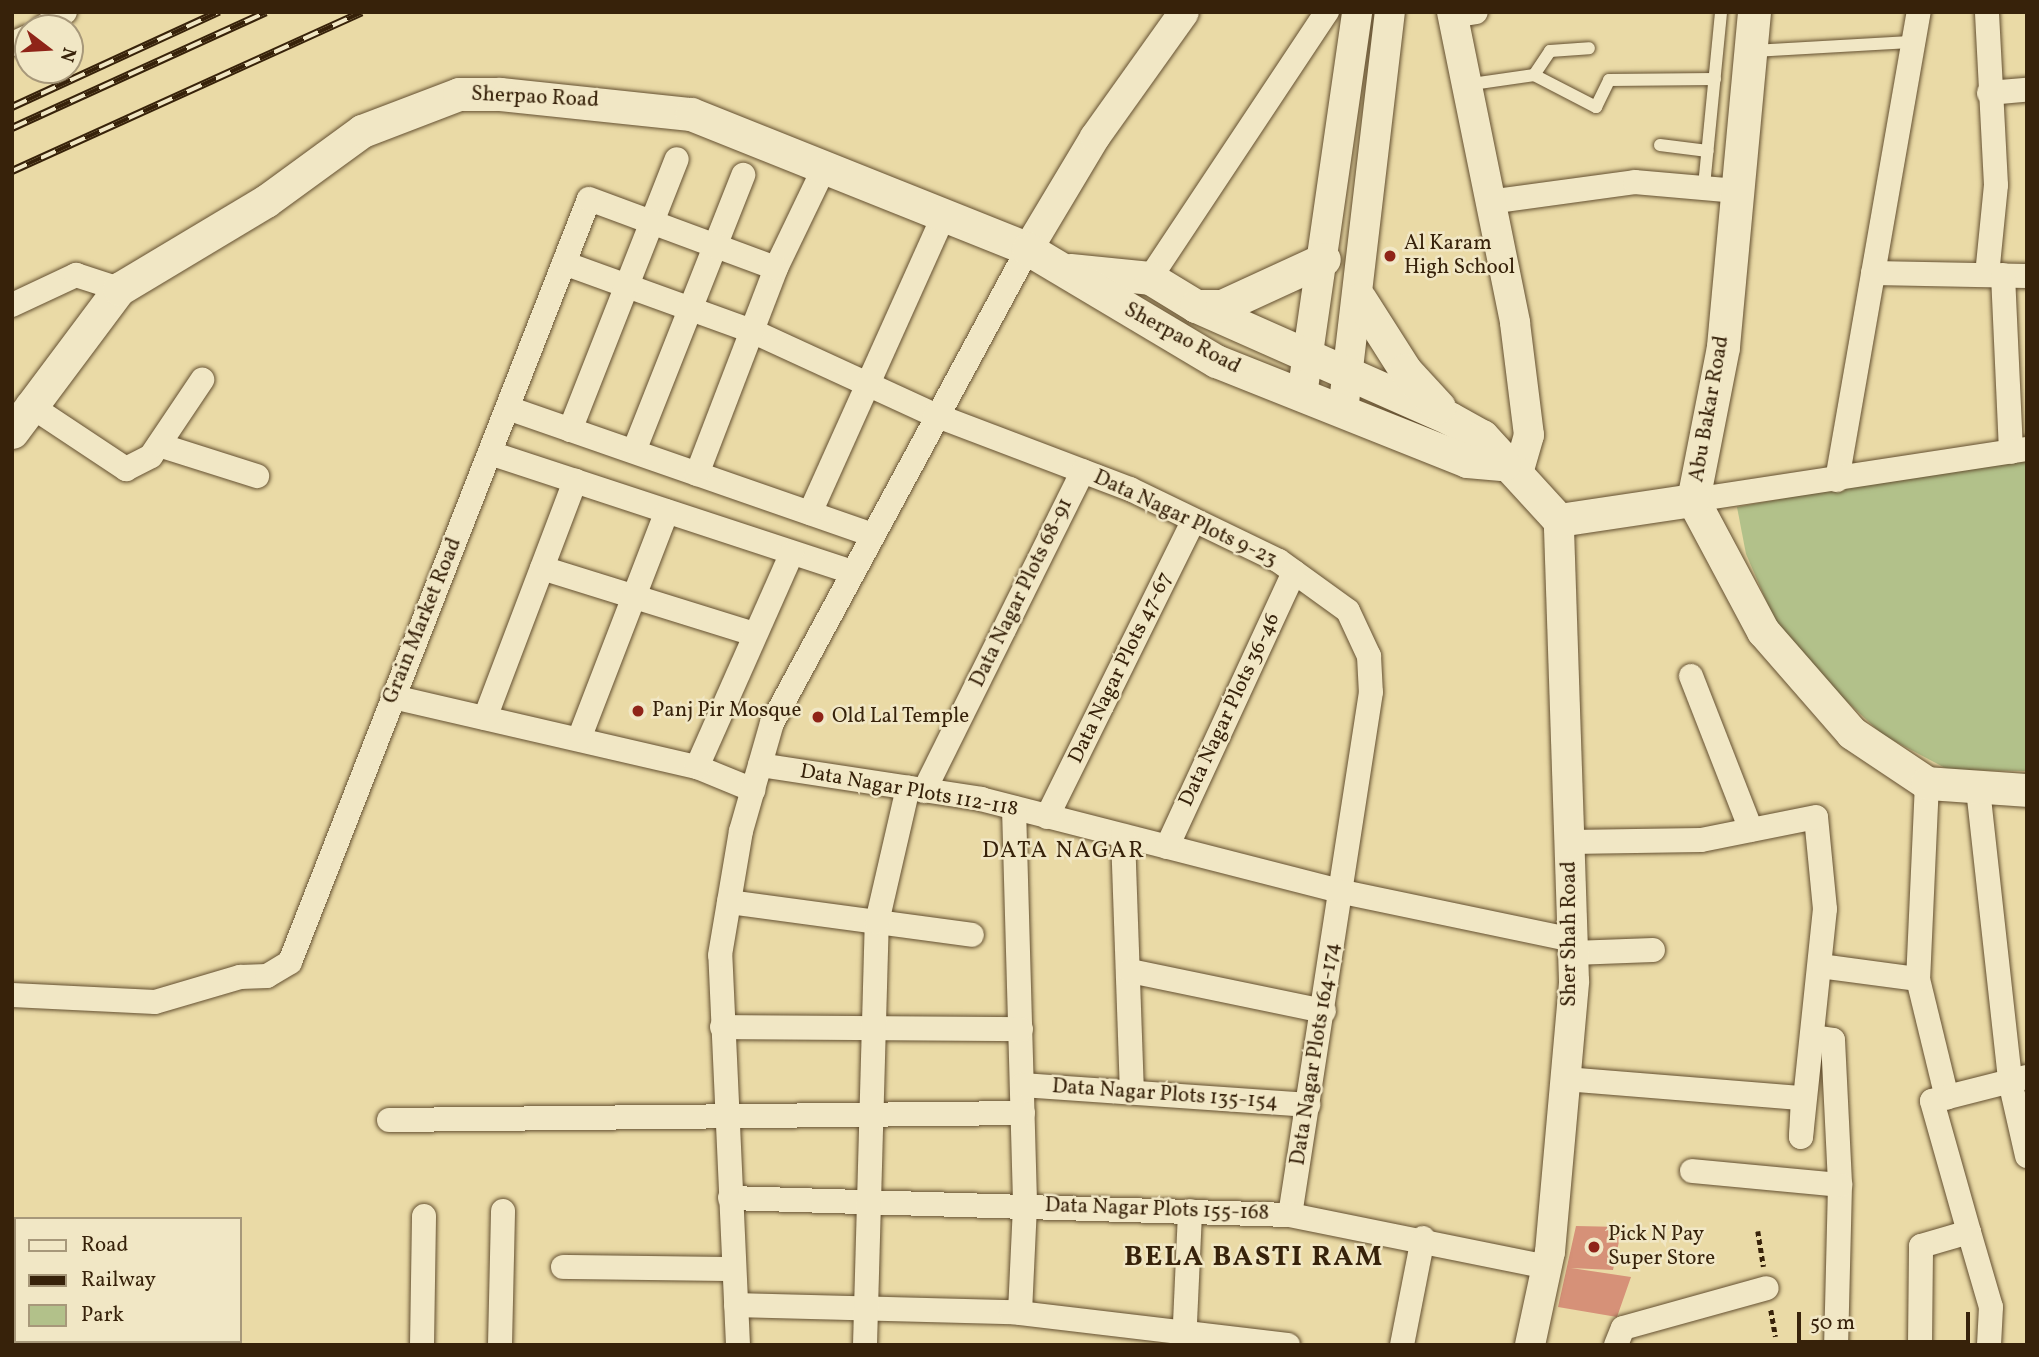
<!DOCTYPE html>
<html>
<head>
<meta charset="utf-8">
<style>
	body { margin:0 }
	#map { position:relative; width:2039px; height:1357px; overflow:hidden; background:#eadaa6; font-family:Vollkorn,serif }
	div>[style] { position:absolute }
	.green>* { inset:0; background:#b2c18a }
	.building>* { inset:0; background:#d69178 }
	.path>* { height:4.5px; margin-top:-2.25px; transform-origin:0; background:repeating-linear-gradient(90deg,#37220a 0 5px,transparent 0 8.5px) }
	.roads { filter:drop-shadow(0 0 2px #645031) drop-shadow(0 0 2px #645031) }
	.service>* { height:12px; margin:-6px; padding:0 6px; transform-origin:6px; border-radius:6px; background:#f1e7c5 }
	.minor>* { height:24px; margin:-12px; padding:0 12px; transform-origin:12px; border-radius:12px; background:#f1e7c5 }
	.tertiary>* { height:30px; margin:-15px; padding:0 15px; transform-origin:15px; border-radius:15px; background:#f1e7c5 }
	.secondary>* { height:33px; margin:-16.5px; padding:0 16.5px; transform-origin:16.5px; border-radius:16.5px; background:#f1e7c5 }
	.rail>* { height:8px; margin-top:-4px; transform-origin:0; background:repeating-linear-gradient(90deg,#f1e7c5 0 16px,#37220a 0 32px); box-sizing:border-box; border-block:2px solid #37220a }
	.dots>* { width:19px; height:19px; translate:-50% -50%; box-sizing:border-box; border:4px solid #f1e7c5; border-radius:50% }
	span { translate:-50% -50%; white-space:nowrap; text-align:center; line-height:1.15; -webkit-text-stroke:5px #f1e7c5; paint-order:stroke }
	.street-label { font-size:21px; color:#37220a }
	.poi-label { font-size:21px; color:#37220a }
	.left { translate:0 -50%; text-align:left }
	.neighbourhood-label { font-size:23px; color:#37220a; letter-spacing:2px }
	.district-label { font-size:28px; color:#37220a; font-weight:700; letter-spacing:2px }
	.frame { position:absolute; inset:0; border:14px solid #37220a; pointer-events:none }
	.legend { position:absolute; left:14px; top:1217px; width:228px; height:126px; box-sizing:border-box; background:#f1e7c5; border:2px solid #a7987a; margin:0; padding:9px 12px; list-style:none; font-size:21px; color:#37220a }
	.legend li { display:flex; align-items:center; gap:14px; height:35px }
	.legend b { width:35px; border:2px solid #a7987a }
	.north { position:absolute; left:14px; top:14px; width:70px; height:70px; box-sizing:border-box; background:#f1e7c5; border:2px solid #a7987a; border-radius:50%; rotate:107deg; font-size:19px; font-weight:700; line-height:28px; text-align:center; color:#37220a }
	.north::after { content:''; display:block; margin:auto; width:24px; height:32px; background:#8f2418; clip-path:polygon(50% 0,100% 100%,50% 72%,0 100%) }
	.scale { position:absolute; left:1797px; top:1312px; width:173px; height:32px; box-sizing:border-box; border:4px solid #37220a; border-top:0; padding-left:9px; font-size:21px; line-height:24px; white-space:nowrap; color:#37220a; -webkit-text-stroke:5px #f1e7c5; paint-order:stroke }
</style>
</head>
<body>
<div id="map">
	<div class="green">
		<div style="clip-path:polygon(2027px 453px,2027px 771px,1949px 770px,1883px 735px,1785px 644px,1746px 554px,1737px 507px)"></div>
	</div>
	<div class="building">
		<div style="clip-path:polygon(1576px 1226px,1622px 1227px,1613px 1270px,1571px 1268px,1631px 1277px,1617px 1317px,1558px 1307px)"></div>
	</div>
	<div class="path">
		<div style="left:1758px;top:1231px;width:36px;rotate:81deg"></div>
		<div style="left:1771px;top:1310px;width:27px;rotate:80deg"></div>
	</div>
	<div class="roads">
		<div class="service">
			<div style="left:1755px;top:51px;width:158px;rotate:-3.3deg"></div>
			<div style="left:1534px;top:75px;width:70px;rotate:27.3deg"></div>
			<div style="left:1596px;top:107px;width:30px;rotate:-64deg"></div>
			<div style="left:1609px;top:80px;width:106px;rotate:-0.5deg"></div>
			<div style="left:1465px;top:85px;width:70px;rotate:-8.2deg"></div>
			<div style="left:1534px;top:75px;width:29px;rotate:-56deg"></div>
			<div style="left:1550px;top:51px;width:39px;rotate:-4deg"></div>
			<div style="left:1660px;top:145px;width:48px;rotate:7.1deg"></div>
			<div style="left:1704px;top:186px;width:175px;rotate:-84.4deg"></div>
			<div style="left:12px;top:1339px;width:4px"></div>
		</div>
		<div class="minor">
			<div style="left:1452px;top:16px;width:24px;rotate:-9deg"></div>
			<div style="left:42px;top:28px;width:28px;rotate:-35deg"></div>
			<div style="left:12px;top:44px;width:17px;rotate:-24deg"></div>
			<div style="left:1989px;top:93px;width:38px;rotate:-5deg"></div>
			<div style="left:1489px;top:202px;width:147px;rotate:-7.8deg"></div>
			<div style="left:1635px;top:182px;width:102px;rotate:5deg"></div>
			<div style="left:564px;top:263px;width:200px;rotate:19.9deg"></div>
			<div style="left:752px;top:331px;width:201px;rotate:24.7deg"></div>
			<div style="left:935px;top:415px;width:209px;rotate:20.8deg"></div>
			<div style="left:1130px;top:489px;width:165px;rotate:25.8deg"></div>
			<div style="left:1279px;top:561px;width:85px;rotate:35.9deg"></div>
			<div style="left:1348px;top:611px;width:50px;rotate:65deg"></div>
			<div style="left:1369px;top:656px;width:36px;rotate:87deg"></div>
			<div style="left:1371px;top:692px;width:529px;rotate:98.8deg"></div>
			<div style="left:1873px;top:273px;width:154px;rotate:1.1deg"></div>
			<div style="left:1987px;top:275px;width:90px;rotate:-84.3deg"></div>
			<div style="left:1996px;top:185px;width:173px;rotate:-93deg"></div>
			<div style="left:2003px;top:275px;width:177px;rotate:87.4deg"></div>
			<div style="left:1150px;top:278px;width:320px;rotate:-56.4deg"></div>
			<div style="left:12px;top:305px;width:71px;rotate:-25.1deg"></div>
			<div style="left:76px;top:275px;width:45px;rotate:18deg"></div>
			<div style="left:28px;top:404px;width:118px;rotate:33.6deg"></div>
			<div style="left:126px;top:469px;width:28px;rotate:-27deg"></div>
			<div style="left:151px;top:456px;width:92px;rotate:-56.1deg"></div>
			<div style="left:508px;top:408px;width:386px;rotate:19.2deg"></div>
			<div style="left:570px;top:430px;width:291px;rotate:-68.5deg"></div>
			<div style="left:159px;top:445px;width:103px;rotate:17.6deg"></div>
			<div style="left:634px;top:451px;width:297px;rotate:-68.4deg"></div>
			<div style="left:490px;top:453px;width:381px;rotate:18.2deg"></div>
			<div style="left:697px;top:474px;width:221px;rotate:-69deg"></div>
			<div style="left:776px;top:268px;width:115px;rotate:-64.3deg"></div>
			<div style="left:1837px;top:480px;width:475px;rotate:-80.1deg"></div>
			<div style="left:1693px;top:500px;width:338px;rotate:-8.7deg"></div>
			<div style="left:810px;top:513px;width:322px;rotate:-65.8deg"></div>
			<div style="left:542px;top:568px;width:222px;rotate:17.3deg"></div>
			<div style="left:1691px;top:676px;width:165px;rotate:68.7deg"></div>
			<div style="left:393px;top:697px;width:312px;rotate:13deg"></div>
			<div style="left:697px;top:767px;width:61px;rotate:22.3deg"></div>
			<div style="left:485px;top:718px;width:254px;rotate:-69.2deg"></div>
			<div style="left:579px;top:739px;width:244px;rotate:-68.9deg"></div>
			<div style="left:760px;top:765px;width:224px;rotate:8.7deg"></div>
			<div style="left:981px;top:799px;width:374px;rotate:14.4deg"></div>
			<div style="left:1343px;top:892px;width:235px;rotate:11.8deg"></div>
			<div style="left:697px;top:767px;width:234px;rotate:-66.1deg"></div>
			<div style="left:1927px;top:783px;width:196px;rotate:92.6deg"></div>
			<div style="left:1918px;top:979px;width:122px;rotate:76.3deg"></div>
			<div style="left:1978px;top:789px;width:294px;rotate:83.7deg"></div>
			<div style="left:2010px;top:1081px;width:77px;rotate:77.2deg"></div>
			<div style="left:924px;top:791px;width:357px;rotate:-63.6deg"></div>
			<div style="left:1014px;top:808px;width:398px;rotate:88.4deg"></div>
			<div style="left:1025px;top:1206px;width:107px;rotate:92.7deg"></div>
			<div style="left:1047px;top:817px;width:331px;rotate:-63.7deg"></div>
			<div style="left:1123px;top:836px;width:253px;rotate:88deg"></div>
			<div style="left:1167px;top:847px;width:303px;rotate:-65.2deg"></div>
			<div style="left:729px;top:902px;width:245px;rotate:7.7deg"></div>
			<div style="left:1573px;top:953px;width:80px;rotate:-2.1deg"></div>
			<div style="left:1820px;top:966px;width:99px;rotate:7.6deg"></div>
			<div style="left:1130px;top:971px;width:198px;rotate:11.7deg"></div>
			<div style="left:12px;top:995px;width:143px;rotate:2.8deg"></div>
			<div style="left:155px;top:1002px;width:89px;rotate:-16.4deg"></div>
			<div style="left:240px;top:977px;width:27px;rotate:-2deg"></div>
			<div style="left:267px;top:976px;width:27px;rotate:-31deg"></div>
			<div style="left:290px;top:962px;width:819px;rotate:-68.6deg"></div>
			<div style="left:589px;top:199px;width:199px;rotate:20.3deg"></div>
			<div style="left:722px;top:1027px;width:299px;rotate:0.4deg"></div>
			<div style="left:1812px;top:1037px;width:21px;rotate:8deg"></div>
			<div style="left:1833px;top:1040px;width:145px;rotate:87.2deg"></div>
			<div style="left:1840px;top:1185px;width:160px;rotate:91.4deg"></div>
			<div style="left:1565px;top:1079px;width:239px;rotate:4.6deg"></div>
			<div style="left:1803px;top:1098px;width:39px;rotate:93deg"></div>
			<div style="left:1801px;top:1137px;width:229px;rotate:-84deg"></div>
			<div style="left:1825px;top:909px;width:92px;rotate:-95.6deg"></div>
			<div style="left:1816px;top:817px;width:117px;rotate:168.7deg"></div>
			<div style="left:1701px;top:840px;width:131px;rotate:179.1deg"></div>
			<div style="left:1023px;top:1085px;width:286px;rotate:4deg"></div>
			<div style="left:389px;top:1120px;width:634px;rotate:-0.63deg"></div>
			<div style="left:1692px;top:1171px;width:149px;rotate:5.4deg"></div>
			<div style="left:730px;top:1198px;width:560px;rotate:1.74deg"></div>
			<div style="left:1290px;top:1215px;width:262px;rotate:11.4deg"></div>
			<div style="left:1969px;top:1232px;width:78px;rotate:73.7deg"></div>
			<div style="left:1991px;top:1307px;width:38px;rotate:93deg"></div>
			<div style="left:563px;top:1267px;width:171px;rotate:0.7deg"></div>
			<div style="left:736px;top:1305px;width:275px;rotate:1.5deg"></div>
			<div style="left:1011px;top:1312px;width:279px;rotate:6.8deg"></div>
			<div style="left:422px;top:1345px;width:129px;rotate:-89.1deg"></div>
			<div style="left:500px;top:1345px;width:134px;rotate:-88.7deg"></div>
			<div style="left:738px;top:1345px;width:390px;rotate:-92.6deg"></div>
			<div style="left:720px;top:955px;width:126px;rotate:-80.4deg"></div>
			<div style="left:741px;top:831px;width:112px;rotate:-74deg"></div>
			<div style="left:772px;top:723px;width:539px;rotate:-61.63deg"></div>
			<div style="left:865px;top:1345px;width:423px;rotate:-88.4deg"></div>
			<div style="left:877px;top:922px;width:138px;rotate:-77deg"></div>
			<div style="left:1184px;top:1345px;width:134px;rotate:-87.4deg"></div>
			<div style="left:1402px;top:1345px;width:109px;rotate:-78.9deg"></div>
			<div style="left:1616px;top:1345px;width:18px;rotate:-68deg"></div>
			<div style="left:1623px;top:1328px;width:149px;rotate:-15.5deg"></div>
			<div style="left:1920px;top:1345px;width:99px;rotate:-89.4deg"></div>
			<div style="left:1921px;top:1246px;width:50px;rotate:-16.3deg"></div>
			<div style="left:1969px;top:1232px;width:136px;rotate:-105.8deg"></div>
			<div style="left:1932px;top:1101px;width:98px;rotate:-14.2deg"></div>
		</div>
		<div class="tertiary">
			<div style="left:1452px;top:12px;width:317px;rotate:78.5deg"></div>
			<div style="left:1515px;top:323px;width:113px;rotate:82.9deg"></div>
			<div style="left:1529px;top:435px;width:40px;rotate:106deg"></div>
			<div style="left:1028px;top:249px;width:131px;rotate:-59.1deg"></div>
			<div style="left:1095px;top:137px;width:153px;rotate:-54.5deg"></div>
			<div style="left:1302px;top:395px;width:387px;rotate:-81.8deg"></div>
			<div style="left:1343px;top:411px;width:402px;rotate:-83.3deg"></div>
			<div style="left:1530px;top:1345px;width:95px;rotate:-77.9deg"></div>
			<div style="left:1550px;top:1252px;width:272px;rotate:-84.9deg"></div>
			<div style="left:1574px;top:981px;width:461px;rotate:-91.9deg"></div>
		</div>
		<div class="secondary">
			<div style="left:1754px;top:12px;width:336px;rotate:95.3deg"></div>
			<div style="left:1723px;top:347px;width:156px;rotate:101.1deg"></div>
			<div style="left:1693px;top:500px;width:149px;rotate:61.9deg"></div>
			<div style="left:1763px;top:631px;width:135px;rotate:48.9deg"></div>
			<div style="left:1852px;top:733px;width:90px;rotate:33.7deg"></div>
			<div style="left:1927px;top:783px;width:100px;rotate:4deg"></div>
			<div style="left:1070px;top:270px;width:80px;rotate:5.7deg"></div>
			<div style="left:1150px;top:278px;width:54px;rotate:31.3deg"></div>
			<div style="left:1196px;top:306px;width:277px;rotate:23.9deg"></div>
			<div style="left:1449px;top:418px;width:38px;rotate:29deg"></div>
			<div style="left:1482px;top:436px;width:114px;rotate:47.5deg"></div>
			<div style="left:1559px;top:520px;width:135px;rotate:-8.5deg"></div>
			<div style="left:1360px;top:299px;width:84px;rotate:57.6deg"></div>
			<div style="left:1405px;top:370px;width:50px;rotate:47.4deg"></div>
			<div style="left:1196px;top:306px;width:26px"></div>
			<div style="left:1222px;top:306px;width:112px;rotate:-24.7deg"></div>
			<div style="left:12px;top:432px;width:179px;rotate:-53.2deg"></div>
			<div style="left:119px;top:289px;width:171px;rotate:-30.9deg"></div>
			<div style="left:266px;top:201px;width:119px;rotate:-36.1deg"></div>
			<div style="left:362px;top:131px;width:104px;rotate:-20.9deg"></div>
			<div style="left:459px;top:94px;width:41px"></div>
			<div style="left:500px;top:94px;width:192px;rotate:6deg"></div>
			<div style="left:691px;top:114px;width:363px;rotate:21.8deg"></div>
			<div style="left:1028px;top:249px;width:219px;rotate:30.8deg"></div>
			<div style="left:1216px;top:361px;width:270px;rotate:21.7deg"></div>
			<div style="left:1467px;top:461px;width:37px;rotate:5deg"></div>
		</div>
	</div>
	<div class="rail">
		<div style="left:12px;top:107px;width:228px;rotate:-24.7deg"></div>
		<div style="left:12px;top:128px;width:279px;rotate:-24.5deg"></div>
		<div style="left:12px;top:171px;width:384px;rotate:-24.4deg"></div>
	</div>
	<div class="dots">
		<div style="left:1390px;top:256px;background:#8f2418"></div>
		<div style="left:638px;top:711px;background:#8f2418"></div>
		<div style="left:818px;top:717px;background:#8f2418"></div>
		<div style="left:1594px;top:1247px;background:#8f2418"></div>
	</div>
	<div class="street-label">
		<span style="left:535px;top:98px;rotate:3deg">Sherpao Road</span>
		<span style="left:1182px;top:339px;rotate:28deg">Sherpao Road</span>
		<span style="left:1710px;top:409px;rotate:-80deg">Abu Bakar Road</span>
		<span style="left:1185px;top:519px;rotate:25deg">Data Nagar Plots 9-23</span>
		<span style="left:1022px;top:593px;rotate:-64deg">Data Nagar Plots 68-91</span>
		<span style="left:423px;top:621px;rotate:-68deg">Grain Market Road</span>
		<span style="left:1121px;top:668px;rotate:-64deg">Data Nagar Plots 47-67</span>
		<span style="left:1230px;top:710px;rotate:-65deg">Data Nagar Plots 36-46</span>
		<span style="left:909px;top:791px;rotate:10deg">Data Nagar Plots 112-118</span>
		<span style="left:1570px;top:934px;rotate:-90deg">Sher Shah Road</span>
		<span style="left:1316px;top:1054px;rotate:-81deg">Data Nagar Plots 164-174</span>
		<span style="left:1165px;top:1095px;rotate:4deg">Data Nagar Plots 135-154</span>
		<span style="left:1157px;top:1210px;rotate:2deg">Data Nagar Plots 155-168</span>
	</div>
	<div class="poi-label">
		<span class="left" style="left:1404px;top:256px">Al Karam<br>High School</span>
		<span class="left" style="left:652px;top:711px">Panj Pir Mosque</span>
		<span class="left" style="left:832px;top:717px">Old Lal Temple</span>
		<span class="left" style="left:1608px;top:1247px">Pick N Pay<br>Super Store</span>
	</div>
	<div class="neighbourhood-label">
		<span style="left:1064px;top:851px">DATA NAGAR</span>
	</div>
	<div class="district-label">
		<span style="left:1254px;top:1258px">BELA BASTI RAM</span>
	</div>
	<div class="frame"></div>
	<ul class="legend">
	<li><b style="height:9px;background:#f1e7c5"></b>Road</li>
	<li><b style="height:9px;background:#37220a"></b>Railway</li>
	<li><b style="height:19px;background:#b2c18a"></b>Park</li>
	</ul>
	<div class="north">N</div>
	<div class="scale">50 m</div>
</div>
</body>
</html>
